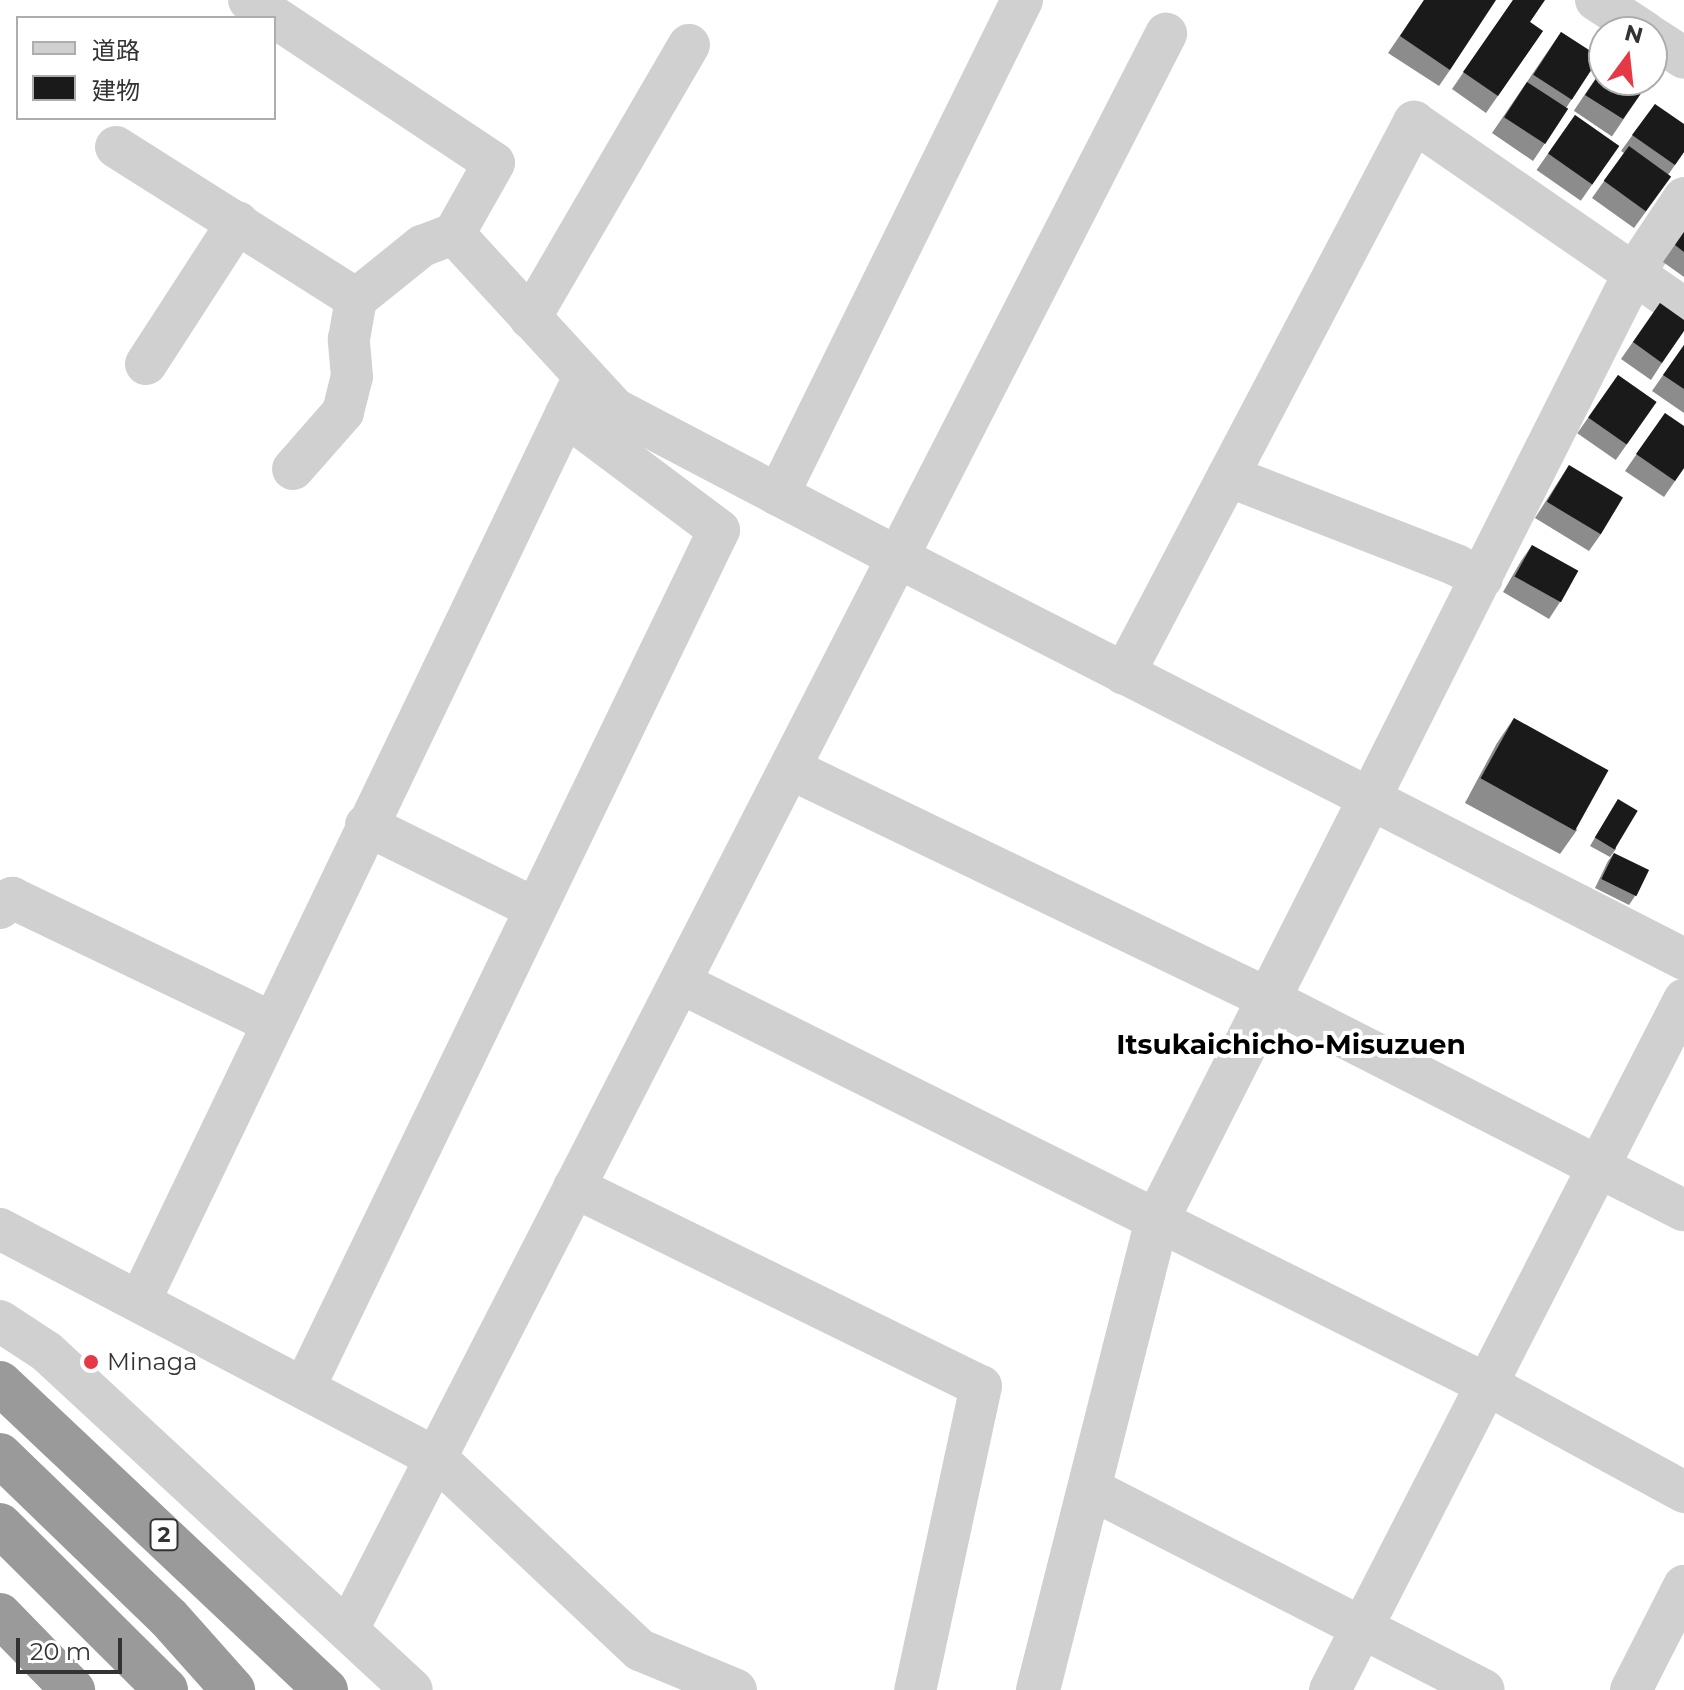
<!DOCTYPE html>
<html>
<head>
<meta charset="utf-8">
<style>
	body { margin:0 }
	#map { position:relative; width:1684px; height:1690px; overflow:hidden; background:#fff; font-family:Montserrat,"Noto Sans JP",sans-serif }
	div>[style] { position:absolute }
	.minor>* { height:42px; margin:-21px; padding:0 21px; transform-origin:21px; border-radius:21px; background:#d0d0d0 }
	.tertiary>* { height:44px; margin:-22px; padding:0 22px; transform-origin:22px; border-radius:22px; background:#d0d0d0 }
	.motorway>* { height:44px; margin:-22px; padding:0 22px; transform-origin:22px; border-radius:22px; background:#9a9a9a }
	.wall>* { inset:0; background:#8c8c8c; transform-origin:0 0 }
	.building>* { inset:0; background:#1a1a1a; transform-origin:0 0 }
	.dots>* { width:22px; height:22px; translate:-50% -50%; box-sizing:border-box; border:4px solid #fff; border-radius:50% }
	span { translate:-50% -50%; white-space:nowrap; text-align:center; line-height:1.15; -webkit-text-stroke:8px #fff; paint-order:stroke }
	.shield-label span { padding:2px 6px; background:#fff; border:2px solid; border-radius:6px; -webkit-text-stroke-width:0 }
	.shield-label { font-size:22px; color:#333; font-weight:700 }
	.poi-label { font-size:24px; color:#333 }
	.left { translate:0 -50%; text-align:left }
	.quarter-label { font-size:28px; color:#000; font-weight:700 }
	.legend { position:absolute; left:16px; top:16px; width:260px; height:104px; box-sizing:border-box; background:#fff; border:2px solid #adadad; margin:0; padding:10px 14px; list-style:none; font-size:24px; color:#333 }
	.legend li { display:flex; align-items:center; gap:16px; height:40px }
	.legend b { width:40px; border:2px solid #adadad }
	.north { position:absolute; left:1588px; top:16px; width:80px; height:80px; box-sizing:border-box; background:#fff; border:2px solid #adadad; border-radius:50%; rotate:15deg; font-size:22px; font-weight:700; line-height:32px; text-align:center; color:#333 }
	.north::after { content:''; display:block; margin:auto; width:28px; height:36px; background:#e63946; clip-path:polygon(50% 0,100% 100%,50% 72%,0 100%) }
	.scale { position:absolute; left:16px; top:1638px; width:106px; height:36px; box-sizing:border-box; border:4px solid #333; border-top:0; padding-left:10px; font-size:24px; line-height:28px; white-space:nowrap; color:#333; -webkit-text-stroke:6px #fff; paint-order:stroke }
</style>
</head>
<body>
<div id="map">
	<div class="minor">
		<div style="left:1596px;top:0;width:59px;rotate:33.1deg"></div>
		<div style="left:1652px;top:37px;width:38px;rotate:33deg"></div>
		<div style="left:116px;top:147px;width:284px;rotate:32.3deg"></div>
		<div style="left:356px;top:299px;width:85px;rotate:-38.8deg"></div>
		<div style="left:422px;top:246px;width:34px;rotate:-21deg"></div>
		<div style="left:454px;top:234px;width:81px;rotate:-60.6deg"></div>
		<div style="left:494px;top:163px;width:294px;rotate:-146.4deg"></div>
		<div style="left:454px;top:234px;width:238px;rotate:47.4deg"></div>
		<div style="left:615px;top:409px;width:321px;rotate:27.7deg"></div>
		<div style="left:899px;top:558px;width:881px;rotate:27.06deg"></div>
		<div style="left:530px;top:318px;width:316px;rotate:-59.8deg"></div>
		<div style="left:146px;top:364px;width:169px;rotate:-57.1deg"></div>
		<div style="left:293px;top:469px;width:76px;rotate:-48.7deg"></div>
		<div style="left:343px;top:412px;width:36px;rotate:-76deg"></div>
		<div style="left:352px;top:377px;width:38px;rotate:-95deg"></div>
		<div style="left:349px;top:339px;width:41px;rotate:-80.1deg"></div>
		<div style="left:1228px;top:476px;width:245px;rotate:21.3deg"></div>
		<div style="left:1456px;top:565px;width:29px;rotate:27deg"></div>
		<div style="left:778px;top:495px;width:552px;rotate:-63.76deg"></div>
		<div style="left:1124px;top:674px;width:624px;rotate:-62.28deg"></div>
		<div style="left:1414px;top:122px;width:328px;rotate:34.6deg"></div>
		<div style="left:791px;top:769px;width:533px;rotate:25.7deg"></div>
		<div style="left:1271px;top:1000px;width:463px;rotate:27deg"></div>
		<div style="left:1370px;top:798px;width:588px;rotate:-63.3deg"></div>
		<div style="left:1634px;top:273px;width:90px;rotate:-56.3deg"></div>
		<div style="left:366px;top:825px;width:187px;rotate:26.3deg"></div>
		<div style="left:0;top:908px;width:16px;rotate:-40deg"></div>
		<div style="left:12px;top:898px;width:287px;rotate:25.6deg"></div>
		<div style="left:681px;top:983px;width:899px;rotate:26.48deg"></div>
		<div style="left:1486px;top:1384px;width:226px;rotate:28.6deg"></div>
		<div style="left:574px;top:1187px;width:453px;rotate:26.1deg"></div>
		<div style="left:981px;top:1386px;width:311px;rotate:102.2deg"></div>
		<div style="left:0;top:1229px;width:491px;rotate:27.7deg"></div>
		<div style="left:435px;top:1457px;width:282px;rotate:43.3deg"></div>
		<div style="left:640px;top:1650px;width:104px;rotate:22.6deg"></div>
		<div style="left:148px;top:1284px;width:991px;rotate:-64.34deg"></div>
		<div style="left:0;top:1321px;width:56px;rotate:33.4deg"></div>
		<div style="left:47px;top:1352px;width:497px;rotate:42.8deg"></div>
		<div style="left:304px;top:1388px;width:953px;rotate:-64.19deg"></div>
		<div style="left:719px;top:530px;width:192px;rotate:-143.2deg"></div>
		<div style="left:1091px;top:1489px;width:441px;rotate:27.1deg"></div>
		<div style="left:348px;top:1629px;width:1793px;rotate:-62.85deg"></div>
		<div style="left:1330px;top:1690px;width:776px;rotate:-62.84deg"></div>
		<div style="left:1631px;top:1690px;width:117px;rotate:-63deg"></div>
	</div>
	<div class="tertiary">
		<div style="left:1038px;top:1690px;width:485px;rotate:-75.8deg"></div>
		<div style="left:1157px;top:1220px;width:473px;rotate:-63.2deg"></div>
	</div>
	<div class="motorway">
		<div style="left:0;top:1383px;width:448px;rotate:43.3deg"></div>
		<div style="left:0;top:1455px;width:233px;rotate:44deg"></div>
		<div style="left:168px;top:1617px;width:98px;rotate:48.3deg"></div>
		<div style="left:0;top:1525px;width:234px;rotate:44.8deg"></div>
		<div style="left:0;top:1615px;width:105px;rotate:45.8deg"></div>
	</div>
	<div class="wall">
		<div style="clip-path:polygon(1424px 0,1450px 70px,1439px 86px,1388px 53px)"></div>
		<div style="clip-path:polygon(1513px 0,1530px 22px,1543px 31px,1486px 113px,1452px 89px)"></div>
		<div style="clip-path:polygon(1561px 32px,1600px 57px,1566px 108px,1568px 109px,1533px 161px,1492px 133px)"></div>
		<div style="left:1604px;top:66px;width:46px;height:54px;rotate:34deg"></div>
		<div style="clip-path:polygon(1655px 104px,1684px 152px,1668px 175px,1671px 177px,1634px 228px,1592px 198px,1624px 153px,1621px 151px)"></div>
		<div style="left:1575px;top:115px;width:54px;height:67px;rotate:35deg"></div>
		<div style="clip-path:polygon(1684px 232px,1684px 277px,1663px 262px)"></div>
		<div style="clip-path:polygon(1660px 303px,1662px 363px,1651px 380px,1621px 359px)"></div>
		<div style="clip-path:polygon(1684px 345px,1684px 413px,1652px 391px)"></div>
		<div style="left:1618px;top:375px;width:47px;height:71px;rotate:35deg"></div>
		<div style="clip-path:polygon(1665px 413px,1684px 468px,1664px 497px,1625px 471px)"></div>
		<div style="clip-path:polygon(1569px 465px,1601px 534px,1589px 551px,1535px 518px)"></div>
		<div style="clip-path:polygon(1532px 545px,1560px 602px,1549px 619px,1503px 592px,1521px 561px)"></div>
		<div style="clip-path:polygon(1514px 718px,1577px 830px,1560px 854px,1465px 803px,1497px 743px)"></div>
		<div style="clip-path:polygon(1618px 799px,1616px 849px,1610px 857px,1590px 846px)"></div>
		<div style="clip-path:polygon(1614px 853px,1635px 896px,1629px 905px,1595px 888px,1608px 861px)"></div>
	</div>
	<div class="building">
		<div style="clip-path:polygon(1424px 0,1496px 0,1450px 70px,1400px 36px)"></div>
		<div style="clip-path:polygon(1513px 0,1545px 0,1530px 22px,1543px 31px,1498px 96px,1463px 72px)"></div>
		<div style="left:1561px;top:32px;width:46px;height:51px;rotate:33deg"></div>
		<div style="clip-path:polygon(1604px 67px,1604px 80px,1628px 80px,1627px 82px,1642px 92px,1623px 119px,1585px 95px)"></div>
		<div style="left:1527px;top:82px;width:49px;height:42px;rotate:33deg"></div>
		<div style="clip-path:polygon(1655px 104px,1684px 124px,1684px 152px,1675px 165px,1632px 135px)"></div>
		<div style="left:1575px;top:115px;width:54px;height:47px;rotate:35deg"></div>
		<div style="left:1629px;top:146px;width:52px;height:43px;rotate:36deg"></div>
		<div style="clip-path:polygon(1684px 232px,1684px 252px,1675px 245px)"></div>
		<div style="clip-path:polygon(1660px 303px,1684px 320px,1684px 331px,1662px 363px,1633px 342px)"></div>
		<div style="clip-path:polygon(1684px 345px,1684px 389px,1663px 375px)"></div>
		<div style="left:1618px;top:375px;width:47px;height:52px;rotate:35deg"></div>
		<div style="clip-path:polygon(1665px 413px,1684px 426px,1684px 468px,1675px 481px,1636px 454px)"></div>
		<div style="left:1569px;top:465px;width:63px;height:43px;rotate:31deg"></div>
		<div style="left:1532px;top:545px;width:53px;height:36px;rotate:29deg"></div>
		<div style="left:1514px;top:718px;width:108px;height:69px;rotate:29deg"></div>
		<div style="left:1618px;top:799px;width:23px;height:45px;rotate:31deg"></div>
		<div style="left:1614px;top:853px;width:39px;height:29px;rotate:26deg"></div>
	</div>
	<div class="dots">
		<div style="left:91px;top:1362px;background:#e63946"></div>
	</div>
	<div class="shield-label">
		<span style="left:164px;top:1535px">2</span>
	</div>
	<div class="poi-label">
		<span class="left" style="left:107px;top:1362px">Minaga</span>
	</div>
	<div class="quarter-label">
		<span style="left:1291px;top:1044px">Itsukaichicho-Misuzuen</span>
	</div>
	<ul class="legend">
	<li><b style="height:10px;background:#d0d0d0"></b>道路</li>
	<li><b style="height:22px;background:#1a1a1a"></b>建物</li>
	</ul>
	<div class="north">N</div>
	<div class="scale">20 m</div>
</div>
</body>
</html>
